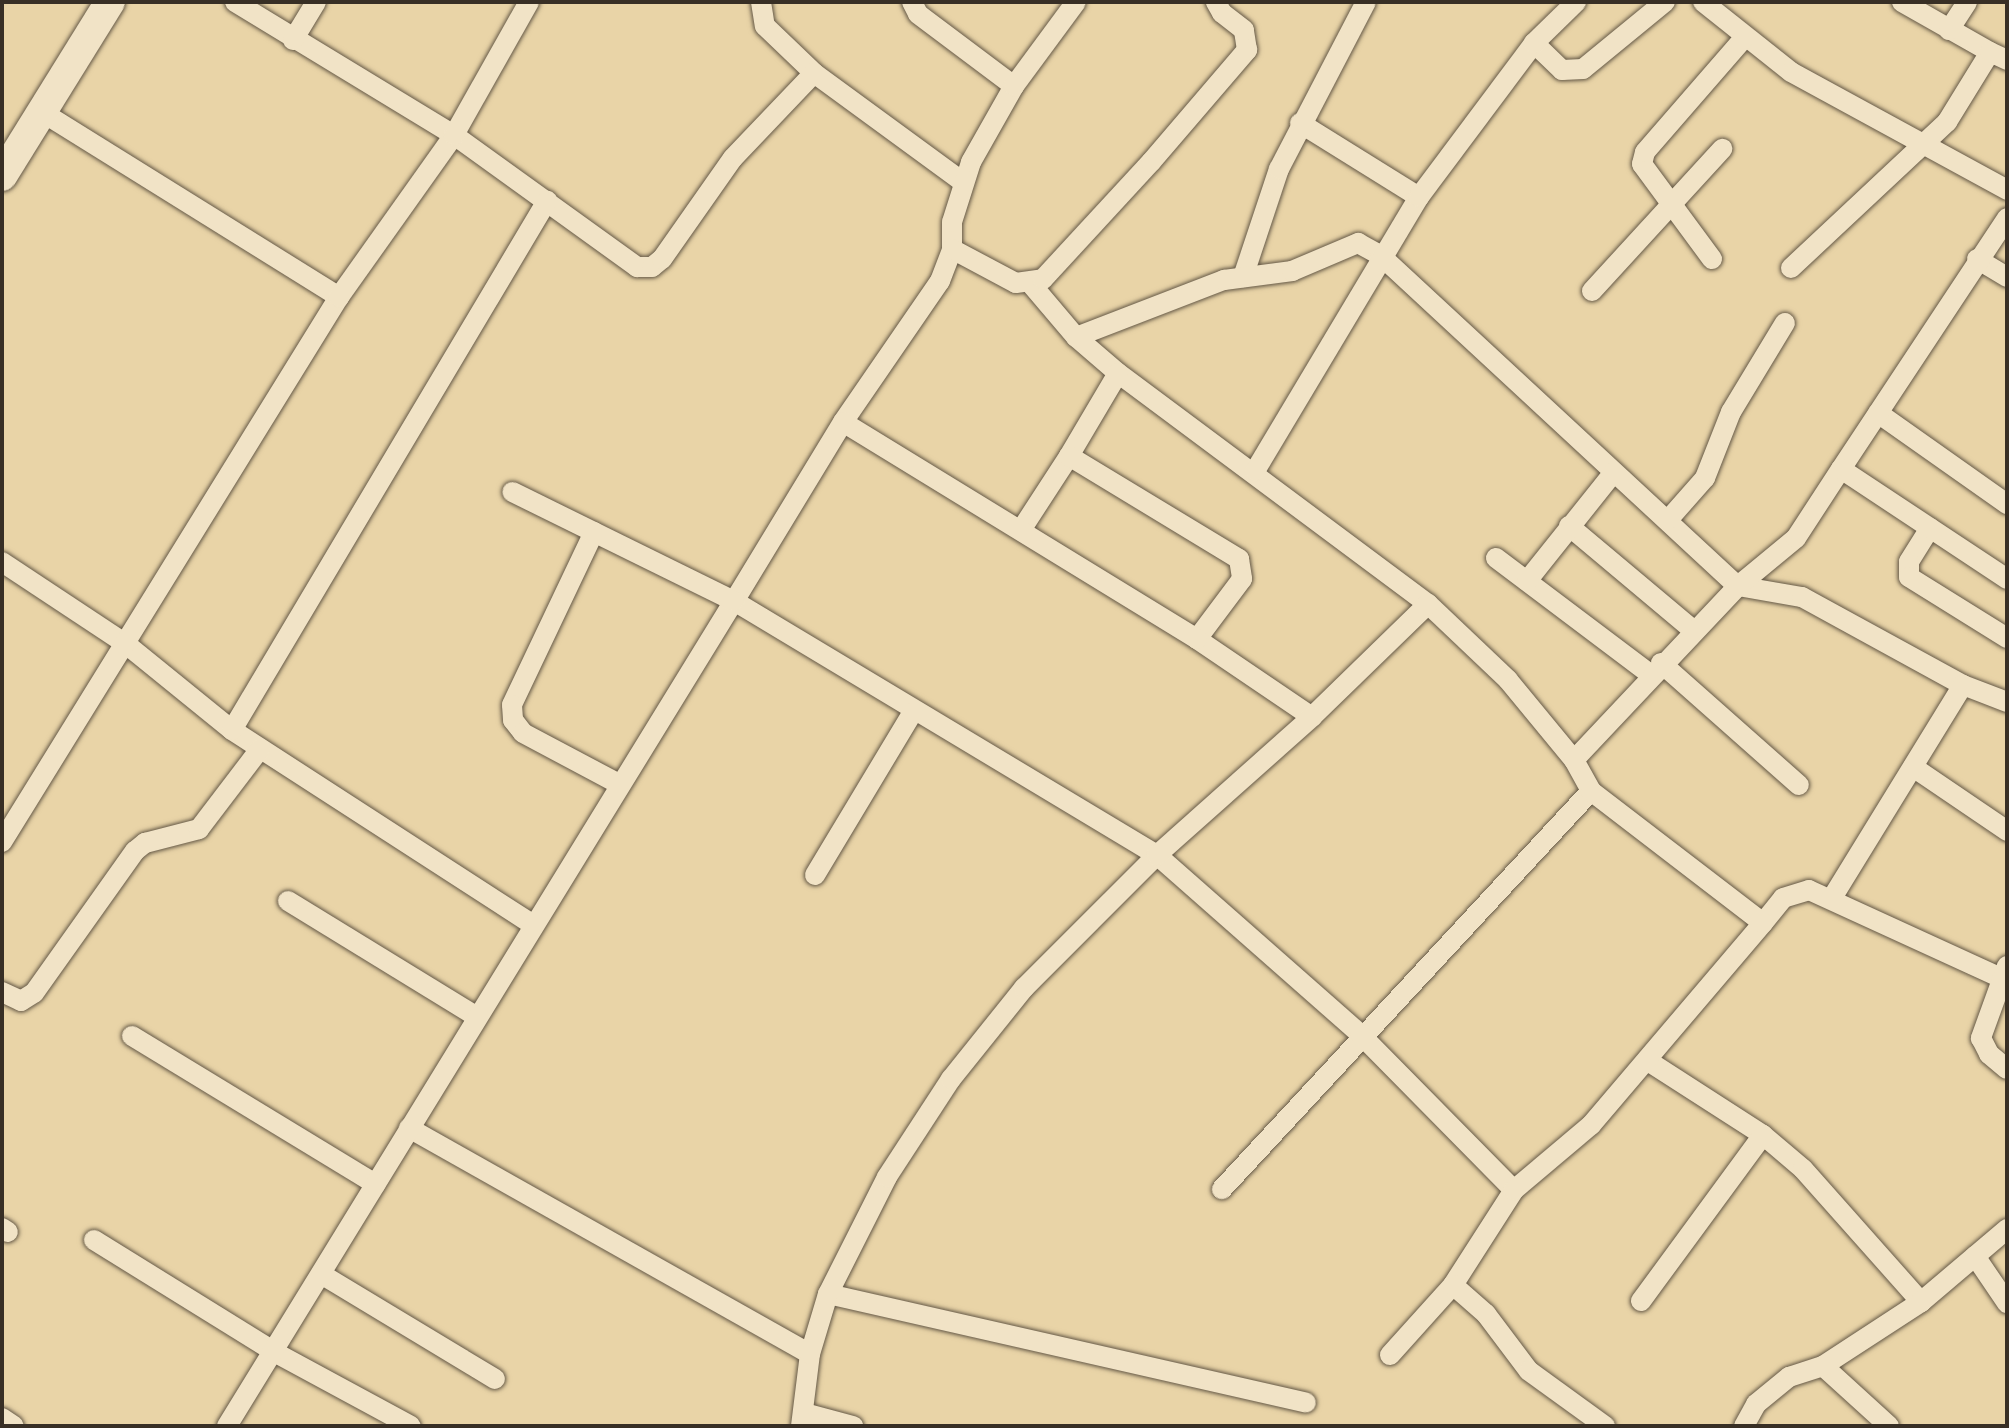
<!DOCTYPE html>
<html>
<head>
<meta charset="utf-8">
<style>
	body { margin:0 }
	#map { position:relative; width:2009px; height:1428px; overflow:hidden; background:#e9d4a7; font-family:"EB Garamond",serif }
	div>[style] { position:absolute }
	.roads { filter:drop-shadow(0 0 2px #645846) drop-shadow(0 0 2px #645846) }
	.street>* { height:20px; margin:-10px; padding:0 10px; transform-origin:10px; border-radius:10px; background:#f1e3c6 }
	.secondary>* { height:30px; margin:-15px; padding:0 15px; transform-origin:15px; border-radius:15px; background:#f1e3c6 }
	span { translate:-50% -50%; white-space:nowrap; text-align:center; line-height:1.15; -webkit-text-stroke:6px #f1e3c6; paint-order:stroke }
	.frame { position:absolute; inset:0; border:4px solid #382f25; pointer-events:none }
</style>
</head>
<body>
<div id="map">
	<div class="roads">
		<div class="street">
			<div style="left:235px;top:2px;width:256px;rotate:31.3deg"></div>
			<div style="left:454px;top:135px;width:226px;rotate:35.8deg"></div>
			<div style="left:637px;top:267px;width:15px"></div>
			<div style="left:652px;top:267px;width:13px;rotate:-39deg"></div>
			<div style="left:662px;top:259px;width:123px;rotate:-54.9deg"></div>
			<div style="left:733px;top:158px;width:117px;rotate:-46.4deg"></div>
			<div style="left:761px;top:2px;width:24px;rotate:81deg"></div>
			<div style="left:765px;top:26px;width:68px;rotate:43.8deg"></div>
			<div style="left:814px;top:73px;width:185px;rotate:36.2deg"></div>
			<div style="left:912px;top:2px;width:13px;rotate:63deg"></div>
			<div style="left:918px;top:14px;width:120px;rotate:36.9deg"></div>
			<div style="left:1703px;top:2px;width:112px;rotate:38.5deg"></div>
			<div style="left:1791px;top:72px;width:246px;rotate:28.6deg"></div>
			<div style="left:1902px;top:2px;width:101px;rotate:29.6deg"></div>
			<div style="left:1949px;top:30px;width:33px;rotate:-57deg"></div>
			<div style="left:293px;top:40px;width:44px;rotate:-58.8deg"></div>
			<div style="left:1534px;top:43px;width:39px;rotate:44deg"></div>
			<div style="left:1562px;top:70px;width:21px;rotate:-3deg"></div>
			<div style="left:1583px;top:69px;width:106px;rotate:-39.3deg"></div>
			<div style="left:42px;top:112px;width:350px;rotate:31.9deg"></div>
			<div style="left:1300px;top:123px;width:140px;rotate:31.9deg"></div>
			<div style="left:952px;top:249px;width:27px;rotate:-90deg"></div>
			<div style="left:952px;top:222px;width:63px;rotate:-72.4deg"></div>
			<div style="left:971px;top:162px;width:87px;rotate:-60.5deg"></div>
			<div style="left:1014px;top:86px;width:104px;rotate:-53.6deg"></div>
			<div style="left:1712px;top:259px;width:118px;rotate:-126.4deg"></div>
			<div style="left:1642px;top:164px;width:12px;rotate:-76deg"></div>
			<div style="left:1645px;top:152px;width:151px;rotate:-49deg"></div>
			<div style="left:1977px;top:259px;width:35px;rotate:31deg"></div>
			<div style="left:1791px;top:268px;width:214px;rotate:-43.1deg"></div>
			<div style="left:1947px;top:122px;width:82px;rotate:-58.4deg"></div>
			<div style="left:1990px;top:52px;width:19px;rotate:25deg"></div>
			<div style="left:1243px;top:277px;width:114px;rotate:-71.6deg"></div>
			<div style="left:1279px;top:169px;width:188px;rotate:-62.5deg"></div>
			<div style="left:1031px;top:284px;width:70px;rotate:49.7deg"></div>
			<div style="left:1076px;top:337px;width:55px;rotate:40.6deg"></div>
			<div style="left:1118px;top:373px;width:387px;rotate:36.7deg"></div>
			<div style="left:1428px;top:604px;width:110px;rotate:43.5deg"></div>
			<div style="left:1508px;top:680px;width:104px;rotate:50.5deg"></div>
			<div style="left:1574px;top:760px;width:35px;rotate:61deg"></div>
			<div style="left:1591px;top:791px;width:543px;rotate:132.83deg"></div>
			<div style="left:1592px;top:291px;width:193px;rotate:-47.5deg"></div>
			<div style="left:1076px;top:337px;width:159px;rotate:-21.1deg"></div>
			<div style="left:1224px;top:280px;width:69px;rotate:-7.5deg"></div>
			<div style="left:1292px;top:271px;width:72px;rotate:-23deg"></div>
			<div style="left:1358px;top:243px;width:25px;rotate:29deg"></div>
			<div style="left:1380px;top:255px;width:488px;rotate:42.8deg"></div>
			<div style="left:1738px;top:586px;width:65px;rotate:9.8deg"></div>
			<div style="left:1802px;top:597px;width:183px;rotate:28.7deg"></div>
			<div style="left:1963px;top:685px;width:47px;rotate:21.1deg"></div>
			<div style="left:1878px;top:413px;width:158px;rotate:35.2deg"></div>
			<div style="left:843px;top:422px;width:171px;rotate:-55.5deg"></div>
			<div style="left:940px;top:281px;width:34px;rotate:-69deg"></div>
			<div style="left:952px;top:249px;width:72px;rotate:28deg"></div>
			<div style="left:1016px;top:283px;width:27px;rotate:-8deg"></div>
			<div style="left:1043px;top:279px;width:159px;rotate:-47.3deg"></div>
			<div style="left:1151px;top:162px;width:148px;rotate:-49.4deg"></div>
			<div style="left:1247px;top:50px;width:20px;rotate:-99deg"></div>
			<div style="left:1244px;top:30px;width:28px;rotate:-142deg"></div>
			<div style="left:1222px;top:13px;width:13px;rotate:-119deg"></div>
			<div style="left:1069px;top:456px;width:96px;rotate:-59.4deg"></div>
			<div style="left:1841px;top:469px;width:301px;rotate:-56.5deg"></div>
			<div style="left:1255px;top:471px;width:319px;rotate:-59.1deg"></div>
			<div style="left:1419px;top:197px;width:192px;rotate:-53.2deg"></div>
			<div style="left:1534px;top:43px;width:59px;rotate:-44.3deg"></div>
			<div style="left:1668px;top:520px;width:56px;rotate:-48.6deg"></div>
			<div style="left:1705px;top:478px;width:71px;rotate:-68.5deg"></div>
			<div style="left:1731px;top:412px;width:104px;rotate:-58.8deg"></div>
			<div style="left:1569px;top:526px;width:163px;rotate:40deg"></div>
			<div style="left:1930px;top:528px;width:40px;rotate:122deg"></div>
			<div style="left:1909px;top:562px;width:15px;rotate:90deg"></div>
			<div style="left:1909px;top:577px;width:115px;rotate:31.9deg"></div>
			<div style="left:1021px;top:530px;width:88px;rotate:-57deg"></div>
			<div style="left:1069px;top:456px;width:199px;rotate:31.2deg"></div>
			<div style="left:1239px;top:559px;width:20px;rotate:81deg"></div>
			<div style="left:1242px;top:579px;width:75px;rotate:126.9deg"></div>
			<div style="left:594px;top:532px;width:191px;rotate:115.4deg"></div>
			<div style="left:512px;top:705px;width:15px;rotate:86deg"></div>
			<div style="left:513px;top:720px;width:16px;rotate:52deg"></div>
			<div style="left:523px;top:733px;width:109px;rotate:28deg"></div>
			<div style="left:1496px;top:558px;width:194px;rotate:37deg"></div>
			<div style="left:2px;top:562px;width:149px;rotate:33.5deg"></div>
			<div style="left:126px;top:644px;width:136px;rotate:39.1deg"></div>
			<div style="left:232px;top:730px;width:359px;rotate:32.9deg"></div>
			<div style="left:1527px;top:581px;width:139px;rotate:-51.4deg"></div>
			<div style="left:1428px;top:604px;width:162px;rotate:135.8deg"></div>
			<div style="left:1312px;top:717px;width:139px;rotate:-145.9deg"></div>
			<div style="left:1197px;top:639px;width:415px;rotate:-148.5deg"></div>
			<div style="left:843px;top:422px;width:210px;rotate:121.3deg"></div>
			<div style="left:734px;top:601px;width:493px;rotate:31deg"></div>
			<div style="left:1157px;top:855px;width:271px;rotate:41.4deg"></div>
			<div style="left:1360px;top:1034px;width:219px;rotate:45.4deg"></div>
			<div style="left:1661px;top:663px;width:184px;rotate:41.5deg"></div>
			<div style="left:232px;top:730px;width:616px;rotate:-59.23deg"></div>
			<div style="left:1574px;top:760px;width:239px;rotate:-46.7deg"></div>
			<div style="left:1738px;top:586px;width:75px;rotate:-39.6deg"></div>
			<div style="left:1796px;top:538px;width:82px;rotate:-56.9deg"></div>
			<div style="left:1841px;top:469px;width:199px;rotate:33.5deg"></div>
			<div style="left:1913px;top:767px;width:114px;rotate:34.2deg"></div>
			<div style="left:2px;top:842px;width:641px;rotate:-58.27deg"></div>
			<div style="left:339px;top:297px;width:199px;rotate:-54.6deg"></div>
			<div style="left:454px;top:135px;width:153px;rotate:-60.6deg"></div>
			<div style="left:815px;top:875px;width:190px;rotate:-59deg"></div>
			<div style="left:1832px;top:898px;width:250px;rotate:-58.4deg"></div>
			<div style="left:288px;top:901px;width:222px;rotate:31.5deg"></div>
			<div style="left:1763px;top:923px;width:32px;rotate:-51deg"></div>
			<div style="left:1783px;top:898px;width:27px;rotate:-17deg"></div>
			<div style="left:1809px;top:890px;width:209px;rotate:24.6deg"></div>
			<div style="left:2007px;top:966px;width:77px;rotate:109.9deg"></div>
			<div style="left:1981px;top:1038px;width:18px;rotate:63deg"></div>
			<div style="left:1989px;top:1054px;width:23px;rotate:40deg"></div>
			<div style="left:2px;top:992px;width:21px;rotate:25deg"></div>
			<div style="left:21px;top:1001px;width:15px;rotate:-32deg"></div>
			<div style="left:34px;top:993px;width:174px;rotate:-54.6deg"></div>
			<div style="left:135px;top:851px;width:13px;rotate:-39deg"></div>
			<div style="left:145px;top:843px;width:56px;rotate:-14.5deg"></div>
			<div style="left:199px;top:829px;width:101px;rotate:-52.7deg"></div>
			<div style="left:132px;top:1036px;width:285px;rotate:31.3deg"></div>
			<div style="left:1648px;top:1061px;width:137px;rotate:32.8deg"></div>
			<div style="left:1763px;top:1135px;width:52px;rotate:40.4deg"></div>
			<div style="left:1803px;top:1169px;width:178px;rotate:48.4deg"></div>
			<div style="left:1921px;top:1302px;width:117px;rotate:146.9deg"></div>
			<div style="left:1823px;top:1366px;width:89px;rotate:42.3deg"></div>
			<div style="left:409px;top:1128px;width:460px;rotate:29.4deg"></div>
			<div style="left:2px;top:1228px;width:7px;rotate:34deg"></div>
			<div style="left:94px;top:1240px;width:214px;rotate:31.8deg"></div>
			<div style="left:276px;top:1353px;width:153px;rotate:28.4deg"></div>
			<div style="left:1975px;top:1256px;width:57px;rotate:55.8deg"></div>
			<div style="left:321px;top:1274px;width:203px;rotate:31.1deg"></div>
			<div style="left:1453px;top:1285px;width:113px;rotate:-57.3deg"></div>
			<div style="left:1514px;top:1190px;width:101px;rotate:-40.2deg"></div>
			<div style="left:1591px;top:1125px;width:265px;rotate:-49.6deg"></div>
			<div style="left:1763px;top:923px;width:217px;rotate:-142.5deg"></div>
			<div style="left:828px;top:1294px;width:490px;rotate:12.8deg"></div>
			<div style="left:1641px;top:1301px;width:206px;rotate:-53.7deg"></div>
			<div style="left:1921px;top:1302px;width:113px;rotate:-40.3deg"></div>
			<div style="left:1390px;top:1355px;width:94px;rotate:-48deg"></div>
			<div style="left:1453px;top:1285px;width:44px;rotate:41.3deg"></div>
			<div style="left:1486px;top:1314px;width:71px;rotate:53deg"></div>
			<div style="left:1529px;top:1371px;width:94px;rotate:35.9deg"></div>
			<div style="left:804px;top:1413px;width:51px;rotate:14.9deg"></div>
			<div style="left:2px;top:1418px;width:14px;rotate:34deg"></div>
			<div style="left:227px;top:1426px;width:968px;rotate:-58.43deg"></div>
			<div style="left:734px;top:601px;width:247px;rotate:-153.8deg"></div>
			<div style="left:801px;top:1426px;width:73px;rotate:-82.9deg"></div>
			<div style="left:810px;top:1354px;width:63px;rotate:-73.3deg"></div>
			<div style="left:828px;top:1294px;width:131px;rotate:-63.2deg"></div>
			<div style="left:887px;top:1177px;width:117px;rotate:-56.9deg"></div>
			<div style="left:951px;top:1079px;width:117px;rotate:-51.3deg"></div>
			<div style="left:1024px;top:988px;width:188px;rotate:-45deg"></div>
			<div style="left:1157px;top:855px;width:208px;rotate:-41.7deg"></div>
			<div style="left:1744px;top:1426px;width:25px;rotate:-61deg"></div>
			<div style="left:1756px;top:1404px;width:43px;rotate:-39.3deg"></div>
			<div style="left:1789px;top:1377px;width:36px;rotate:-18deg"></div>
		</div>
		<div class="secondary">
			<div style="left:2px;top:176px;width:205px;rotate:-58.2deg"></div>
		</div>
	</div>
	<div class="frame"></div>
</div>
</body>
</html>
